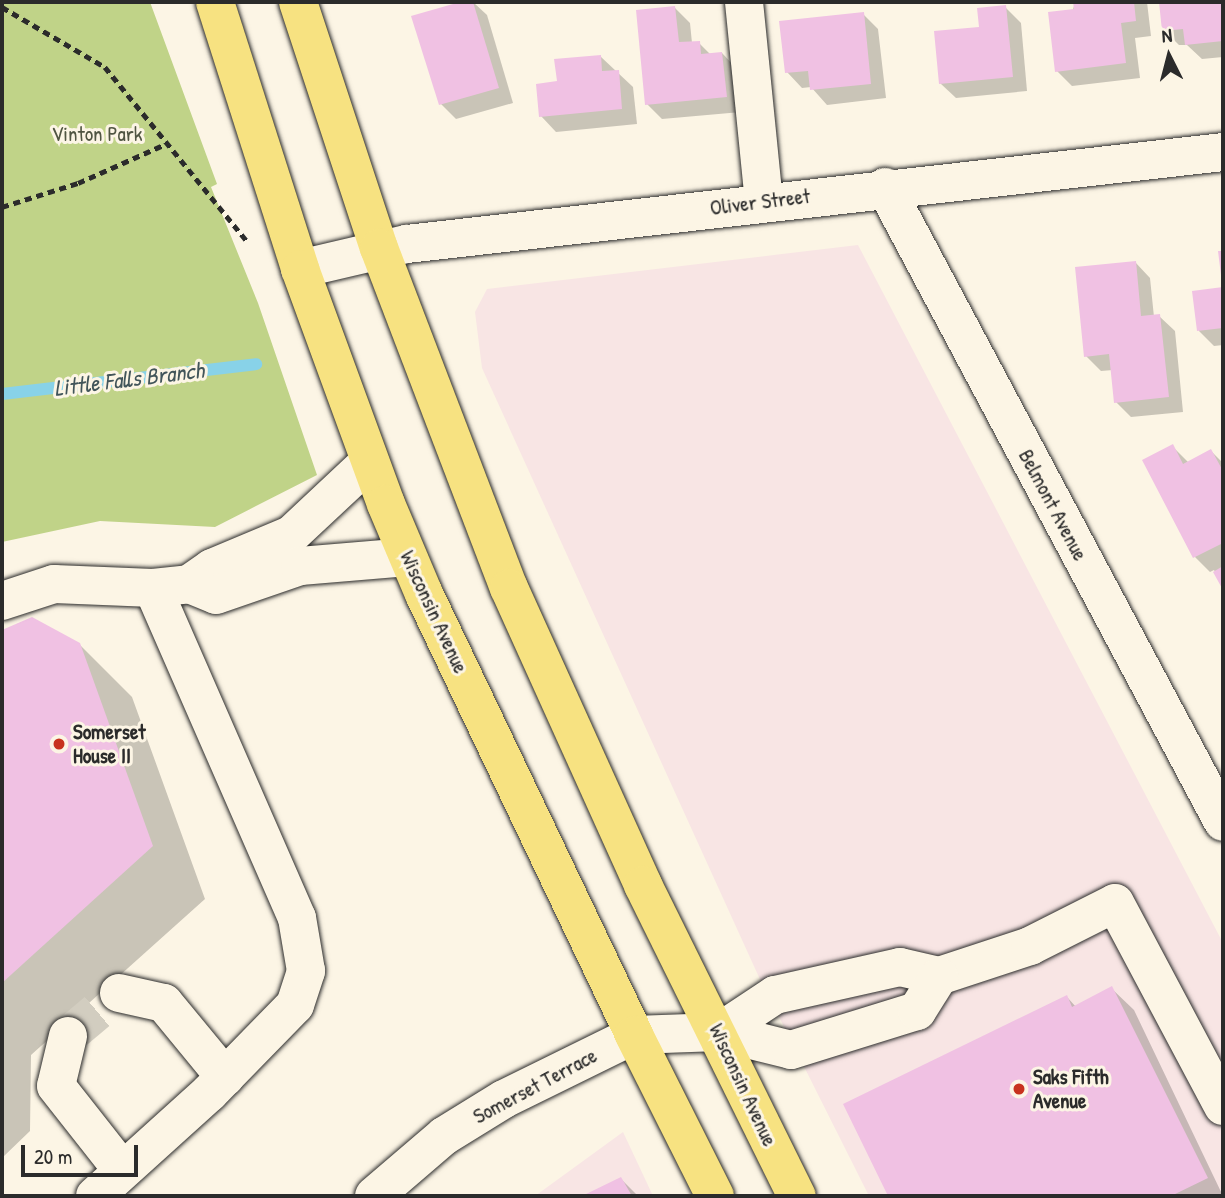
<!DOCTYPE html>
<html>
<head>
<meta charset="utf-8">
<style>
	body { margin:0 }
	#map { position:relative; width:1225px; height:1198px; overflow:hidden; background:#fcf5e5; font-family:"Patrick Hand",sans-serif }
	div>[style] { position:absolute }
	.built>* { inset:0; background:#f8e5e4 }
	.green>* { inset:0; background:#c0d388 }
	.shadow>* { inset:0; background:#0003 }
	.stream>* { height:12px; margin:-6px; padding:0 6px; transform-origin:6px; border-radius:6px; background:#88d2e8 }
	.building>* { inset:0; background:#f0c1e3 }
	.minor-tunnel>* { height:38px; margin-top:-19px; transform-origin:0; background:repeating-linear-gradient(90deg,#d2cdc0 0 38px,transparent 0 57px) }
	.path>* { height:4.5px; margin-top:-2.25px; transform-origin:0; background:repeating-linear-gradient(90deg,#2b2b2b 0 7px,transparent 0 12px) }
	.roads { filter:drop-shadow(0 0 2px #2b2b2b) drop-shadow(0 0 2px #2b2b2b) }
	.minor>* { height:38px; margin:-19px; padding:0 19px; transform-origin:19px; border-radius:19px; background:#fcf5e5 }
	.major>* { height:38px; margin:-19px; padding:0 19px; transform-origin:19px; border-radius:19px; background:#f7e281 }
	.dots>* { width:19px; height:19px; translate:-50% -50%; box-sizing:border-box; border:4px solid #fcf5e5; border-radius:50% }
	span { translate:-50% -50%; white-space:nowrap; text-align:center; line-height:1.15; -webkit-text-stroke:6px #fcf5e5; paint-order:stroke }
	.park-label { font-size:21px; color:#505542 }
	.street-label { font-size:21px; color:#2b2b2b }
	.poi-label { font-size:21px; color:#2b2b2b; font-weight:700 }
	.left { translate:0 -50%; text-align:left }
	.water-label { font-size:23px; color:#42555a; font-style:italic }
	.frame { position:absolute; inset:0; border:4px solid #2b2b2b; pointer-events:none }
	.north { position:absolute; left:1134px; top:21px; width:70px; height:70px; -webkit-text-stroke:5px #fcf5e5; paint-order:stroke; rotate:354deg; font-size:19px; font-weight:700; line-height:28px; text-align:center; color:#2b2b2b }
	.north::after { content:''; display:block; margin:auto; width:24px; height:32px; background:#2b2b2b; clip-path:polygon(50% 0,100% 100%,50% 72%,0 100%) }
	.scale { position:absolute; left:21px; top:1145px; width:117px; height:32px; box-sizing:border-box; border:4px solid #2b2b2b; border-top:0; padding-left:9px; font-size:21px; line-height:24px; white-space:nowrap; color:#2b2b2b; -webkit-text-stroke:5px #fcf5e5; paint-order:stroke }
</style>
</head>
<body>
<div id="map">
	<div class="built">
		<div style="clip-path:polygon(858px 245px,1223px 943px,1223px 1196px,869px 1196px,758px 975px,482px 368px,475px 312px,487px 289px)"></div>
		<div style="clip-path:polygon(623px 1132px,653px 1196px,535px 1196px)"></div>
	</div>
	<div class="green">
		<div style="clip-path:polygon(2px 2px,150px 2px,217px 184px,211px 187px,258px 303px,317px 475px,215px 527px,100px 521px,2px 542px)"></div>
	</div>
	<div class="shadow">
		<div style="clip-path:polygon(466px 2px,473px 2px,487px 15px,513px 103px,456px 119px,441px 104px,414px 17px)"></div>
		<div style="clip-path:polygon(1075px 2px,1147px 2px,1151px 36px,1135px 38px,1140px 78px,1072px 86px,1057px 71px)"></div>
		<div style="clip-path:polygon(1161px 2px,1223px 2px,1223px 57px,1202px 59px,1187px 45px,1179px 45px,1164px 30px)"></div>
		<div style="clip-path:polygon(1005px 7px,1021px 23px,1027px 91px,956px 98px,940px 83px,981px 28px)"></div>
		<div style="clip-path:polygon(675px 8px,690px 23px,692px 43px,699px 43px,711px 55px,722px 53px,737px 69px,741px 112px,662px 119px,647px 104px)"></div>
		<div style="clip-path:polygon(863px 14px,878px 29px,886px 98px,827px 105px,811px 87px,802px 88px,787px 72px)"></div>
		<div style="clip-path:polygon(600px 56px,633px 87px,637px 124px,556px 132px,541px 116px,559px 83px)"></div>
		<div style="clip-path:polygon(1135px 262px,1150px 278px,1154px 317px,1159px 316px,1175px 331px,1183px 412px,1131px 417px,1116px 402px,1113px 370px,1101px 371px,1086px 356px)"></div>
		<div style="clip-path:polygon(1223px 288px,1223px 345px,1214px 346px,1199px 331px,1194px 292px)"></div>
		<div style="clip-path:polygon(1172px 446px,1189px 463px,1211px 451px,1223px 463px,1223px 587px,1214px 570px,1210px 572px,1195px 557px)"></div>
		<div style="clip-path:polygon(32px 618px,79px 644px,132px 697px,205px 899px,31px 1055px,30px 1131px,2px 1158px,2px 632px)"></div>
		<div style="clip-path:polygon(1111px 988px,1134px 1010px,1223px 1196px,890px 1196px,845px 1104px,1067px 997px,1076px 1007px)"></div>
		<div style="clip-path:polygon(621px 1179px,638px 1196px,586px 1196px)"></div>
	</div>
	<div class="stream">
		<div style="left:2px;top:394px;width:256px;rotate:-6.7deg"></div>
	</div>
	<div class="building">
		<div style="clip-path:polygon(460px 2px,473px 2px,499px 88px,439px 105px,411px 16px)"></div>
		<div style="clip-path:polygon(1073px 2px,1134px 2px,1136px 21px,1121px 23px,1126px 63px,1055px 72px,1048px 12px,1074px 9px)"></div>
		<div style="clip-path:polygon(1159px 2px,1223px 2px,1223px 41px,1185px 45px,1183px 29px,1162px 31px)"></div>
		<div style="clip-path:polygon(1006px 5px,1013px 77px,939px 84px,934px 31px,979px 27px,977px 8px)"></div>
		<div style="clip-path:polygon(675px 6px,679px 42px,700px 41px,701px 54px,722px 52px,727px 97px,645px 105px,636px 10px)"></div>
		<div style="clip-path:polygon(864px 12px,871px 84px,810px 90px,808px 71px,785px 73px,779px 21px)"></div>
		<div style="clip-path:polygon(601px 55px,602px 71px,619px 70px,622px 109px,539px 117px,536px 84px,557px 81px,554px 59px)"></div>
		<div style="clip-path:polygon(1218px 251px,1223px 251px,1223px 283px,1222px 283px)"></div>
		<div style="clip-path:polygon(1136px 261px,1141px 316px,1160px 314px,1169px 397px,1114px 403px,1109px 354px,1084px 357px,1075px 267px)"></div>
		<div style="clip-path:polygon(1223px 287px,1223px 328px,1197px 331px,1192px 291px)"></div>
		<div style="clip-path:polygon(1173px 444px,1183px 464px,1211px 449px,1223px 471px,1223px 543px,1193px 558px,1142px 460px)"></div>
		<div style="clip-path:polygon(1223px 566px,1223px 590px,1213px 572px)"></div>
		<div style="clip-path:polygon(32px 617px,80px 643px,153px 846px,2px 983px,2px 630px)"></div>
		<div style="clip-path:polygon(1112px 986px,1208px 1178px,1171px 1196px,888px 1196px,843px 1104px,1067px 995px,1072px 1007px)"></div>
		<div style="clip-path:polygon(621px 1177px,632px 1196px,582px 1196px)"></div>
	</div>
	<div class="minor-tunnel">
		<div style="left:68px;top:1036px;width:67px;rotate:-40.1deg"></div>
	</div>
	<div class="path">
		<div style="left:2px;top:7px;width:119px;rotate:30.2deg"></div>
		<div style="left:105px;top:67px;width:225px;rotate:50.8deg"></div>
		<div style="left:2px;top:207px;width:80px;rotate:-17.5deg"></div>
		<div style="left:78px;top:183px;width:98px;rotate:-24deg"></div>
	</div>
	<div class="roads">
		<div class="minor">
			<div style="left:744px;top:2px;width:201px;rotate:84.3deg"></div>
			<div style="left:885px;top:187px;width:719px;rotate:61.97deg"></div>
			<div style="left:300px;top:269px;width:110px;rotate:-13.2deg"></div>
			<div style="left:407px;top:244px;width:821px;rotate:-6.43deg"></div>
			<div style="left:189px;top:584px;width:28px;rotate:-35deg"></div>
			<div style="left:212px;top:568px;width:86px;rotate:-22.7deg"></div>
			<div style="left:291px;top:535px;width:107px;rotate:-43.1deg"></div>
			<div style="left:2px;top:601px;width:55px;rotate:-18.1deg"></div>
			<div style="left:54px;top:584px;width:99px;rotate:2.3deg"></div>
			<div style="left:153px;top:588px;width:36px;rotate:-6deg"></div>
			<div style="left:189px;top:584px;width:29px;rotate:22deg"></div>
			<div style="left:216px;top:595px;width:89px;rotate:-19deg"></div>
			<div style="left:300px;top:566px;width:108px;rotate:-4.8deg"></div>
			<div style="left:119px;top:993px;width:46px;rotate:12.5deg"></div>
			<div style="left:164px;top:1003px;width:96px;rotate:50.5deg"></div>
			<div style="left:719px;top:1032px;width:67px;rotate:-33.5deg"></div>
			<div style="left:775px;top:995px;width:128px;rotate:-12.6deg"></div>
			<div style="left:900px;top:967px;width:40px;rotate:13deg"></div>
			<div style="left:939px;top:976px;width:96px;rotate:-18.2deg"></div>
			<div style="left:1030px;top:946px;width:95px;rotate:-26.8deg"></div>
			<div style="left:1115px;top:903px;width:230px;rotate:62deg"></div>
			<div style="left:68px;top:1036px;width:51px;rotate:103.5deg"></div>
			<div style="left:56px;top:1086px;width:107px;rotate:51.8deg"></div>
			<div style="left:95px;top:1196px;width:154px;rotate:-42.1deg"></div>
			<div style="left:209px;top:1093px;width:123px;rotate:-45.7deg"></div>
			<div style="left:295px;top:1005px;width:36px;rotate:-72deg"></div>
			<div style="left:306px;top:971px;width:54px;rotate:-99.6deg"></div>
			<div style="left:297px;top:918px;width:360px;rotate:-113.6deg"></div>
			<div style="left:374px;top:1196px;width:92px;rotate:-40.6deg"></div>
			<div style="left:444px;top:1136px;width:70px;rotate:-31.7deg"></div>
			<div style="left:504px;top:1099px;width:145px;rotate:-26.2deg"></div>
			<div style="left:634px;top:1035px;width:85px;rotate:-2deg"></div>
			<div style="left:719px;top:1032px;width:74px;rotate:14deg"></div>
			<div style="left:791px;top:1050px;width:132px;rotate:-17.2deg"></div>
			<div style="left:917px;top:1011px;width:41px;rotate:-57.8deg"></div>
		</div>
		<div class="major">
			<div style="left:215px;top:2px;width:280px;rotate:72.3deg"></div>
			<div style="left:300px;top:269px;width:250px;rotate:69.9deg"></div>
			<div style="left:386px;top:504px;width:98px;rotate:67.1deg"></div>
			<div style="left:424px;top:594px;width:488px;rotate:64.5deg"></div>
			<div style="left:634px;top:1035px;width:180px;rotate:63.3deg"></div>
			<div style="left:298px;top:2px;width:259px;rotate:71.8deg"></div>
			<div style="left:379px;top:248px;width:364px;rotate:69.1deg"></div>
			<div style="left:509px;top:588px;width:326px;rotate:65.7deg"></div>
			<div style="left:643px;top:885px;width:347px;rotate:63.7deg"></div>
		</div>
	</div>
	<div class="dots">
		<div style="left:59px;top:744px;background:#c8321e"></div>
		<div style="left:1019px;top:1089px;background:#c8321e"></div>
	</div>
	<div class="park-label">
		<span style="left:97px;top:134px">Vinton Park</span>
	</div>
	<div class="street-label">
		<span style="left:760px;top:202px;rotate:-7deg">Oliver Street</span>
		<span style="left:1053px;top:505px;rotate:62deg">Belmont Avenue</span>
		<span style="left:434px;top:612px;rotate:65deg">Wisconsin Avenue</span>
		<span style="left:743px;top:1085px;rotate:65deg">Wisconsin Avenue</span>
		<span style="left:535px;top:1086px;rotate:-28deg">Somerset Terrace</span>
	</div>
	<div class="poi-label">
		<span class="left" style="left:73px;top:744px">Somerset<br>House II</span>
		<span class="left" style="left:1033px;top:1089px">Saks Fifth<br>Avenue</span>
	</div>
	<div class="water-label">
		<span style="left:129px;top:379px;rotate:-7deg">Little Falls Branch</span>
	</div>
	<div class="frame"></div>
	<div class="north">N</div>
	<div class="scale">20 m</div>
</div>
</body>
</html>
